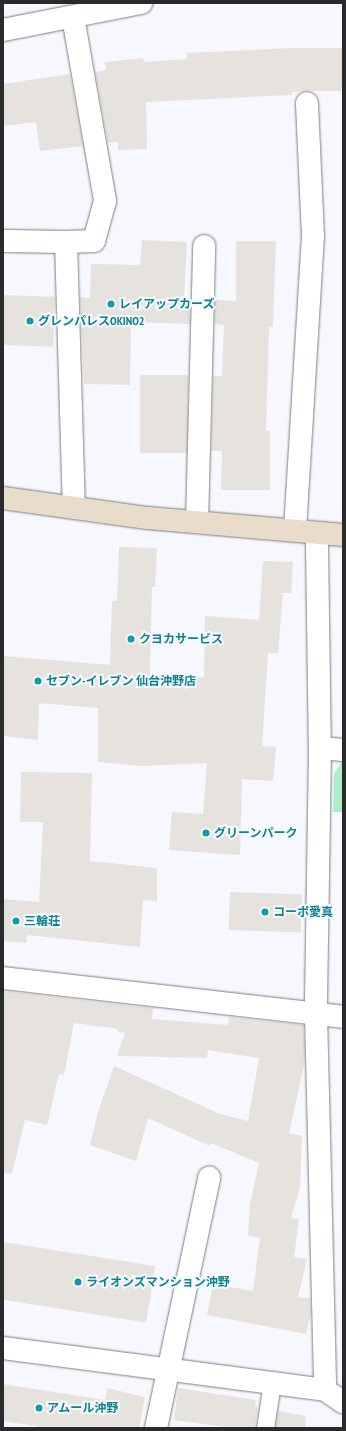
<!DOCTYPE html>
<html>
<head>
<meta charset="utf-8">
<style>
	body { margin:0 }
	#map { position:relative; width:346px; height:1431px; overflow:hidden; background:#f6f8fd; font-family:"PT Sans Narrow","Noto Sans JP",sans-serif }
	div>[style] { position:absolute }
	.green>* { inset:0; background:#adeec4 }
	.building>* { inset:0; background:#e6e2de; transform-origin:0 0 }
	.roads { filter:drop-shadow(0 0 1px #7c7e82) drop-shadow(0 0 1px #7c7e82) }
	.lane>* { height:17px; margin:-8.5px; padding:0 8.5px; transform-origin:8.5px; border-radius:8.5px; background:#fff }
	.street>* { height:22px; margin:-11px; padding:0 11px; transform-origin:11px; border-radius:11px; background:#fff }
	.secondary>* { height:22px; margin:-11px; padding:0 11px; transform-origin:11px; border-radius:11px; background:#e9dcca }
	.dots>* { width:11px; height:11px; translate:-50% -50%; box-sizing:border-box; border:2px solid #f6f8fd; border-radius:50% }
	span { translate:-50% -50%; white-space:nowrap; text-align:center; line-height:1.15; -webkit-text-stroke:4px #f6f8fd; paint-order:stroke }
	.culture-label { font-size:12px; color:#0d838f; font-weight:700 }
	.left { translate:0 -50%; text-align:left }
	.frame { position:absolute; inset:0; border:4px solid #292a2c; pointer-events:none }
</style>
</head>
<body>
<div id="map">
	<div class="green">
		<div style="clip-path:polygon(343px 760px,343px 812px,333px 812px,334px 774px)"></div>
	</div>
	<div class="building">
		<div style="clip-path:polygon(290px 48px,343px 48px,343px 91px,306px 91px,292px 92px,292px 95px,146px 102px,147px 149px,118px 150px,118px 142px,108px 143px,95px 72px,106px 70px,105px 62px,143px 58px,144px 62px,187px 59px,187px 53px)"></div>
		<div style="clip-path:polygon(70px 74px,83px 146px,40px 151px,36px 122px,3px 126px,3px 84px)"></div>
		<div style="clip-path:polygon(142px 240px,187px 242px,184px 300px,190px 300px,190px 324px,131px 322px,130px 385px,84px 384px,80px 297px,90px 298px,91px 264px,140px 265px)"></div>
		<div style="clip-path:polygon(236px 241px,276px 241px,273px 327px,269px 327px,266px 431px,270px 431px,270px 490px,221px 490px,222px 451px,211px 451px,213px 376px,222px 376px,224px 325px,215px 324px,215px 300px,236px 301px)"></div>
		<div style="left:3px;top:295px;width:52px;height:50px;rotate:2deg"></div>
		<div style="left:140px;top:375px;width:48px;height:78px"></div>
		<div style="clip-path:polygon(119px 547px,157px 548px,155px 587px,152px 587px,150px 676px,204px 677px,205px 616px,259px 620px,263px 561px,293px 562px,291px 593px,283px 593px,278px 653px,268px 653px,262px 746px,276px 747px,273px 781px,242px 779px,240px 855px,169px 850px,172px 812px,203px 814px,207px 763px,142px 766px,98px 762px,98px 708px,39px 703px,38px 740px,3px 736px,3px 656px,110px 665px,112px 601px,117px 601px)"></div>
		<div style="clip-path:polygon(21px 772px,92px 773px,90px 861px,157px 868px,157px 901px,143px 900px,140px 947px,27px 935px,26px 943px,3px 941px,3px 899px,39px 902px,43px 822px,20px 822px)"></div>
		<div style="left:230px;top:892px;width:72px;height:38px;rotate:2deg"></div>
		<div style="clip-path:polygon(3px 991px,153px 1008px,152px 1019px,228px 1025px,229px 1017px,304px 1025px,305px 1061px,289px 1133px,302px 1136px,300px 1187px,291px 1218px,299px 1219px,294px 1257px,307px 1259px,298px 1297px,310px 1298px,311px 1313px,306px 1334px,207px 1315px,213px 1284px,253px 1291px,260px 1238px,248px 1236px,250px 1204px,259px 1163px,211px 1143px,210px 1146px,148px 1118px,136px 1161px,90px 1145px,98px 1112px,114px 1066px,220px 1114px,248px 1121px,259px 1058px,208px 1050px,207px 1058px,117px 1056px,125px 1033px,118px 1032px,118px 1029px,74px 1023px,64px 1075px,59px 1074px,47px 1125px,25px 1120px,12px 1174px,3px 1173px)"></div>
		<div style="left:3px;top:1242px;width:154px;height:57px;rotate:9deg"></div>
		<div style="clip-path:polygon(3px 1384px,105px 1400px,107px 1388px,145px 1397px,139px 1428px,48px 1428px,3px 1421px)"></div>
		<div style="clip-path:polygon(178px 1388px,256px 1400px,255px 1407px,258px 1407px,255px 1428px,232px 1428px,174px 1420px)"></div>
		<div style="clip-path:polygon(278px 1411px,306px 1416px,305px 1428px,275px 1428px)"></div>
	</div>
	<div class="roads">
		<div class="lane">
			<div style="left:265px;top:1428px;width:46px;rotate:-81.2deg"></div>
		</div>
		<div class="street">
			<div style="left:73px;top:17px;width:187px;rotate:80.1deg"></div>
			<div style="left:105px;top:201px;width:41px;rotate:105.4deg"></div>
			<div style="left:94px;top:241px;width:28px;rotate:178deg"></div>
			<div style="left:66px;top:242px;width:266px;rotate:88.3deg"></div>
			<div style="left:3px;top:30px;width:141px;rotate:-11.1deg"></div>
			<div style="left:3px;top:241px;width:63px;rotate:0.9deg"></div>
			<div style="left:197px;top:522px;width:276px;rotate:-88.5deg"></div>
			<div style="left:295px;top:530px;width:295px;rotate:-86.5deg"></div>
			<div style="left:313px;top:236px;width:133px;rotate:-92.6deg"></div>
			<div style="left:320px;top:533px;width:12px;rotate:104deg"></div>
			<div style="left:317px;top:545px;width:203px;rotate:89.2deg"></div>
			<div style="left:320px;top:748px;width:266px;rotate:90.9deg"></div>
			<div style="left:316px;top:1014px;width:376px;rotate:88.6deg"></div>
			<div style="left:320px;top:748px;width:23px;rotate:5deg"></div>
			<div style="left:3px;top:978px;width:342px;rotate:6.5deg"></div>
			<div style="left:3px;top:1348px;width:325px;rotate:7.4deg"></div>
			<div style="left:325px;top:1390px;width:22px;rotate:34deg"></div>
			<div style="left:156px;top:1428px;width:256px;rotate:-78deg"></div>
		</div>
		<div class="secondary">
			<div style="left:3px;top:498px;width:146px;rotate:7.9deg"></div>
			<div style="left:148px;top:518px;width:196px;rotate:5deg"></div>
		</div>
	</div>
	<div class="dots">
		<div style="left:111px;top:304px;background:#0f9aa8"></div>
		<div style="left:30px;top:321px;background:#0f9aa8"></div>
		<div style="left:131px;top:639px;background:#0f9aa8"></div>
		<div style="left:38px;top:681px;background:#0f9aa8"></div>
		<div style="left:206px;top:833px;background:#0f9aa8"></div>
		<div style="left:265px;top:912px;background:#0f9aa8"></div>
		<div style="left:16px;top:921px;background:#0f9aa8"></div>
		<div style="left:78px;top:1282px;background:#0f9aa8"></div>
		<div style="left:39px;top:1408px;background:#0f9aa8"></div>
	</div>
	<div class="culture-label">
		<span class="left" style="left:119px;top:304px">レイアップカーズ</span>
		<span class="left" style="left:38px;top:321px">グレンパレスOKINO2</span>
		<span class="left" style="left:139px;top:639px">クヨカサービス</span>
		<span class="left" style="left:46px;top:681px">セブン-イレブン 仙台沖野店</span>
		<span class="left" style="left:214px;top:833px">グリーンパーク</span>
		<span class="left" style="left:273px;top:912px">コーポ愛真</span>
		<span class="left" style="left:24px;top:921px">三輪荘</span>
		<span class="left" style="left:86px;top:1282px">ライオンズマンション沖野</span>
		<span class="left" style="left:47px;top:1408px">アムール沖野</span>
	</div>
	<div class="frame"></div>
</div>
</body>
</html>
